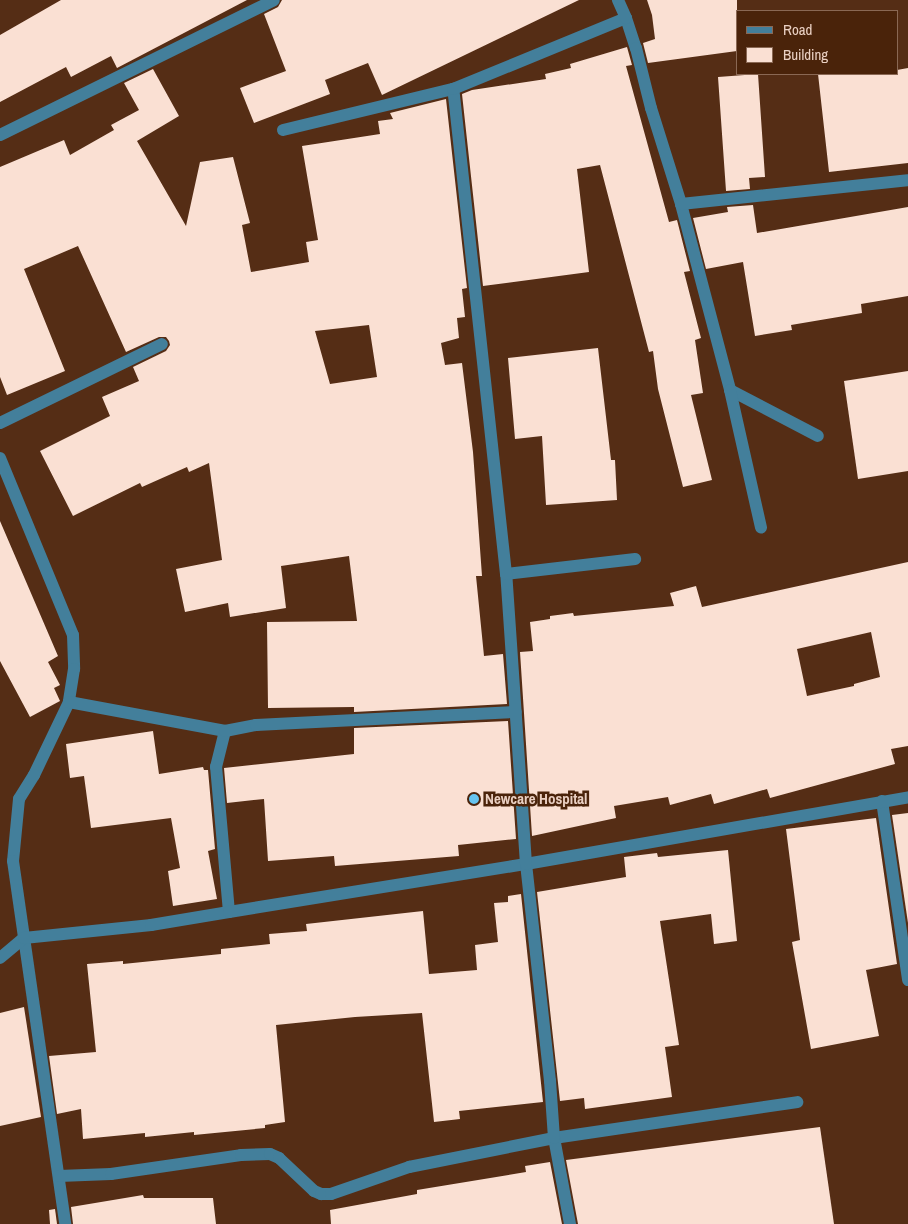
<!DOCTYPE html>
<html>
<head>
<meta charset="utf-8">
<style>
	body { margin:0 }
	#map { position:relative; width:908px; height:1224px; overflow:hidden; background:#552d15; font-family:"Archivo Narrow",sans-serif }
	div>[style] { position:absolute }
	.building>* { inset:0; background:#fae0d3 }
	.minor>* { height:12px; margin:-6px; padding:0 6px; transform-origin:6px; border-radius:6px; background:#437f9b }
	.dots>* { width:14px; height:14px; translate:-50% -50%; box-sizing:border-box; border:2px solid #4a230a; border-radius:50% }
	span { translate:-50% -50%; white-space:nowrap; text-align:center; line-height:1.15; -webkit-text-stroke:5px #4a230a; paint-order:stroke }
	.poi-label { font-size:15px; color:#ead0c3; font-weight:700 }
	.left { translate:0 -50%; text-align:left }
	.legend { position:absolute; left:736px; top:10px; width:162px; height:65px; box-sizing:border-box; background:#4a230a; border:1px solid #8a6854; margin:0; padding:6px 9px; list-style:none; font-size:15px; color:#ead0c3 }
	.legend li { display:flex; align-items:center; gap:10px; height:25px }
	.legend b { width:25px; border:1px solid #8a6854 }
</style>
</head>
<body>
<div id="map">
	<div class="building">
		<div style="clip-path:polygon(61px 0,247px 0,117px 68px,111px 56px,71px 77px,66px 67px,0 102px,0 35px)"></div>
		<div style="clip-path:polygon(282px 0,579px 0,382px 95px,368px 63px,325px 80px,330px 94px,254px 123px,240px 88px,286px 71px,264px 14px,278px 7px)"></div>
		<div style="clip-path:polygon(647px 0,737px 0,737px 51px,648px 63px,643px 43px,655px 39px,652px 15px)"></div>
		<div style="clip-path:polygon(627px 47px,632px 65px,626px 66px,669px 222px,677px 220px,690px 271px,684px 272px,701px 338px,695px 340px,703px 393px,691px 395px,712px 480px,683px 487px,658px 389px,653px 351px,649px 352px,600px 165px,577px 169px,589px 272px,483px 286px,462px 94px,472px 90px,546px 79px,545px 74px,571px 68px,570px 64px)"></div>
		<div style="clip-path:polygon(908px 68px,908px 163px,829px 172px,818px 74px,897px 74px,897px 70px)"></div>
		<div style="clip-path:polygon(evenodd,153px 69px,179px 116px,137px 141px,186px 226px,200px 162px,233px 157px,250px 223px,242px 225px,251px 272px,309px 262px,306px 242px,318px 240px,302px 146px,380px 134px,378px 121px,393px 119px,390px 113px,446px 99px,467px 288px,462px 289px,465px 317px,457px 318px,459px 338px,441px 343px,445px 365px,462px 363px,473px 452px,482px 576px,476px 576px,484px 656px,503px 654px,507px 704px,354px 712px,354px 707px,268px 708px,267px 622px,357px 621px,349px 556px,281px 566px,286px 608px,230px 617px,228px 603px,185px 612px,176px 569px,222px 560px,209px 463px,189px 472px,187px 467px,142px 487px,140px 483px,73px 516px,40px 451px,110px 416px,102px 397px,139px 381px,133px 367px,166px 351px,170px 345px,169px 341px,166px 337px,159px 337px,126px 352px,78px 246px,24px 269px,65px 371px,7px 395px,0 377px,0 167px,64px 140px,70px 155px,114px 130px,111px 125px,139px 110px,124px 83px,153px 69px,369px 325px,377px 377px,330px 384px,315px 331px,369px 325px)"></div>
		<div style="clip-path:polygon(758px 74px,765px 177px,749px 178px,750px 189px,726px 191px,718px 77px)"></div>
		<div style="clip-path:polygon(753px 205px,757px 233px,908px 207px,908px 296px,861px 304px,862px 313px,791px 325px,792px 330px,755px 336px,743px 262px,706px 269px,693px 218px,728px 212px,727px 207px)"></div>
		<div style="clip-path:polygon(598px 348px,611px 460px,615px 460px,617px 500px,546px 505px,542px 436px,515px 439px,508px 358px)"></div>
		<div style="clip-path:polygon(908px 371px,908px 471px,858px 479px,844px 381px)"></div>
		<div style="clip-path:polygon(0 521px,58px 656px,48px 662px,60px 685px,54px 688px,60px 701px,30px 717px,0 661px)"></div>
		<div style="clip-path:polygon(evenodd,908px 562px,908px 746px,891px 749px,895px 764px,770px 798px,767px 789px,714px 804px,711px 794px,670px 805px,668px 797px,614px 806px,616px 818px,532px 836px,520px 652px,533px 651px,530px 622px,550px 619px,550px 616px,573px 613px,574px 616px,674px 606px,670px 593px,696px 586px,702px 607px,908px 562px,871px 632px,880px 677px,854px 684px,854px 686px,807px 696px,797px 649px,871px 632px)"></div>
		<div style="clip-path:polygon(508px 721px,516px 839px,458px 845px,459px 856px,335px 866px,334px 856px,268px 861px,264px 799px,227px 803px,224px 768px,354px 754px,354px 728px)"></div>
		<div style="clip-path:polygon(153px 731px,159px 774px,203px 767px,204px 770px,208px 770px,215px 849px,208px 851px,217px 899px,173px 906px,168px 871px,180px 868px,171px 818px,91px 828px,84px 776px,70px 778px,66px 744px)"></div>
		<div style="clip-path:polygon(908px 813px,908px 923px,892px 815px)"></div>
		<div style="clip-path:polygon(876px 818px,897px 964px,866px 970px,879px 1036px,811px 1049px,792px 942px,800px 940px,786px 829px)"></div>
		<div style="clip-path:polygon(728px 850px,737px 941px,714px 944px,711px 914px,660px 921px,679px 1045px,665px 1047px,672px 1097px,585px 1109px,584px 1098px,560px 1101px,537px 892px,626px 877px,624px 857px,657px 853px,658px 857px)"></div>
		<div style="clip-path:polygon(521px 894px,543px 1102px,459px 1111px,460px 1119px,434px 1122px,422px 1013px,355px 1017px,276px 1025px,285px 1122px,265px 1125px,265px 1128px,194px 1135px,194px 1132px,145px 1137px,145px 1133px,83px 1139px,81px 1109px,57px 1114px,49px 1056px,96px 1052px,87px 964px,123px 961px,123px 964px,221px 954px,221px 949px,270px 944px,269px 934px,307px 931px,306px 924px,423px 911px,429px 974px,477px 970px,475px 945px,498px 942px,494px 903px,508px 902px,508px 896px)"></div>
		<div style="clip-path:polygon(24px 1007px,41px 1117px,0 1126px,0 1013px)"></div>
		<div style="clip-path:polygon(820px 1127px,834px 1224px,578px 1224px,566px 1160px)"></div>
		<div style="clip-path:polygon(550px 1162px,562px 1224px,331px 1224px,330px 1210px,417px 1194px,417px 1190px,526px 1172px,525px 1166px)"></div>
		<div style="clip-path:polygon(143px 1195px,144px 1198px,213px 1198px,216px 1224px,73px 1224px,71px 1207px)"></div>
		<div style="clip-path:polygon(55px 1209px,57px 1224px,50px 1224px,49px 1210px)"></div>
	</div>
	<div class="minor">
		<div style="left:626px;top:18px;width:32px;rotate:72deg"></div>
		<div style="left:636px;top:48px;width:62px;rotate:76deg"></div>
		<div style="left:651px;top:108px;width:101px;rotate:72.6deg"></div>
		<div style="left:681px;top:204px;width:192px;rotate:75.2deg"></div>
		<div style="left:730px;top:390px;width:99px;rotate:27.6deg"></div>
		<div style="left:283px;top:130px;width:175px;rotate:-13.6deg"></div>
		<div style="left:0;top:135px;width:305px;rotate:-26.2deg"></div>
		<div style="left:681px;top:204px;width:228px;rotate:-6deg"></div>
		<div style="left:730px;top:390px;width:141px;rotate:77.3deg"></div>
		<div style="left:0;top:423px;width:180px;rotate:-26deg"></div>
		<div style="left:0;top:458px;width:191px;rotate:67.6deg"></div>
		<div style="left:73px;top:635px;width:34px;rotate:88deg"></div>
		<div style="left:74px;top:669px;width:33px;rotate:99deg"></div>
		<div style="left:69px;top:702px;width:81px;rotate:115.6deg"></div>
		<div style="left:34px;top:775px;width:28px;rotate:122deg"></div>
		<div style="left:19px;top:799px;width:62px;rotate:95.5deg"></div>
		<div style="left:13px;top:861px;width:367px;rotate:81.8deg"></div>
		<div style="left:506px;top:574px;width:130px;rotate:-6.6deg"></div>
		<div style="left:69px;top:702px;width:159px;rotate:10.5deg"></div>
		<div style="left:882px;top:801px;width:181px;rotate:81.7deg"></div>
		<div style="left:229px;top:912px;width:146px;rotate:-95.1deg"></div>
		<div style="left:216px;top:767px;width:37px;rotate:-76deg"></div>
		<div style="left:225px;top:731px;width:32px;rotate:-11deg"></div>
		<div style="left:256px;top:725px;width:260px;rotate:-2.9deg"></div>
		<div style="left:0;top:958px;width:31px;rotate:-40deg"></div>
		<div style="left:24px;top:938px;width:128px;rotate:-5.8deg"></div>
		<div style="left:151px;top:925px;width:79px;rotate:-9.5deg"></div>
		<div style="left:229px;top:912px;width:301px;rotate:-9.2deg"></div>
		<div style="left:526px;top:864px;width:388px;rotate:-9.9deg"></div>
		<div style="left:59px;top:1176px;width:52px;rotate:-2.2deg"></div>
		<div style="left:111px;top:1174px;width:131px;rotate:-8.3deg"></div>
		<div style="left:241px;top:1155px;width:29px;rotate:-2deg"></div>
		<div style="left:270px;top:1154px;width:10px;rotate:24deg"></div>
		<div style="left:279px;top:1158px;width:48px;rotate:43.3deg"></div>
		<div style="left:314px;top:1191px;width:8px;rotate:23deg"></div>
		<div style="left:321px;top:1194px;width:10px"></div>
		<div style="left:331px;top:1194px;width:83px;rotate:-19.1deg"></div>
		<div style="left:409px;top:1167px;width:148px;rotate:-11.3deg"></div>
		<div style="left:554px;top:1138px;width:246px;rotate:-8.4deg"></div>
		<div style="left:570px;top:1224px;width:87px;rotate:-100.5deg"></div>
		<div style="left:554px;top:1138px;width:57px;rotate:-94deg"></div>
		<div style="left:550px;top:1081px;width:218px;rotate:-96.3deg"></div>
		<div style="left:526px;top:864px;width:291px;rotate:-93.9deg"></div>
		<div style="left:506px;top:574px;width:488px;rotate:-96.2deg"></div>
		<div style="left:453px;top:89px;width:187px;rotate:-22.3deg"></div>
		<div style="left:626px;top:18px;width:20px;rotate:-114deg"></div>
	</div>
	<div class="dots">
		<div style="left:474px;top:799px;background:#66c4ef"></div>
	</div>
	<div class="poi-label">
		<span class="left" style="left:485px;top:799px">Newcare Hospital</span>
	</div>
	<ul class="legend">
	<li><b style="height:6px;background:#437f9b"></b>Road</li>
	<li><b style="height:14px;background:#fae0d3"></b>Building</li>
	</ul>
</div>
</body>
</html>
